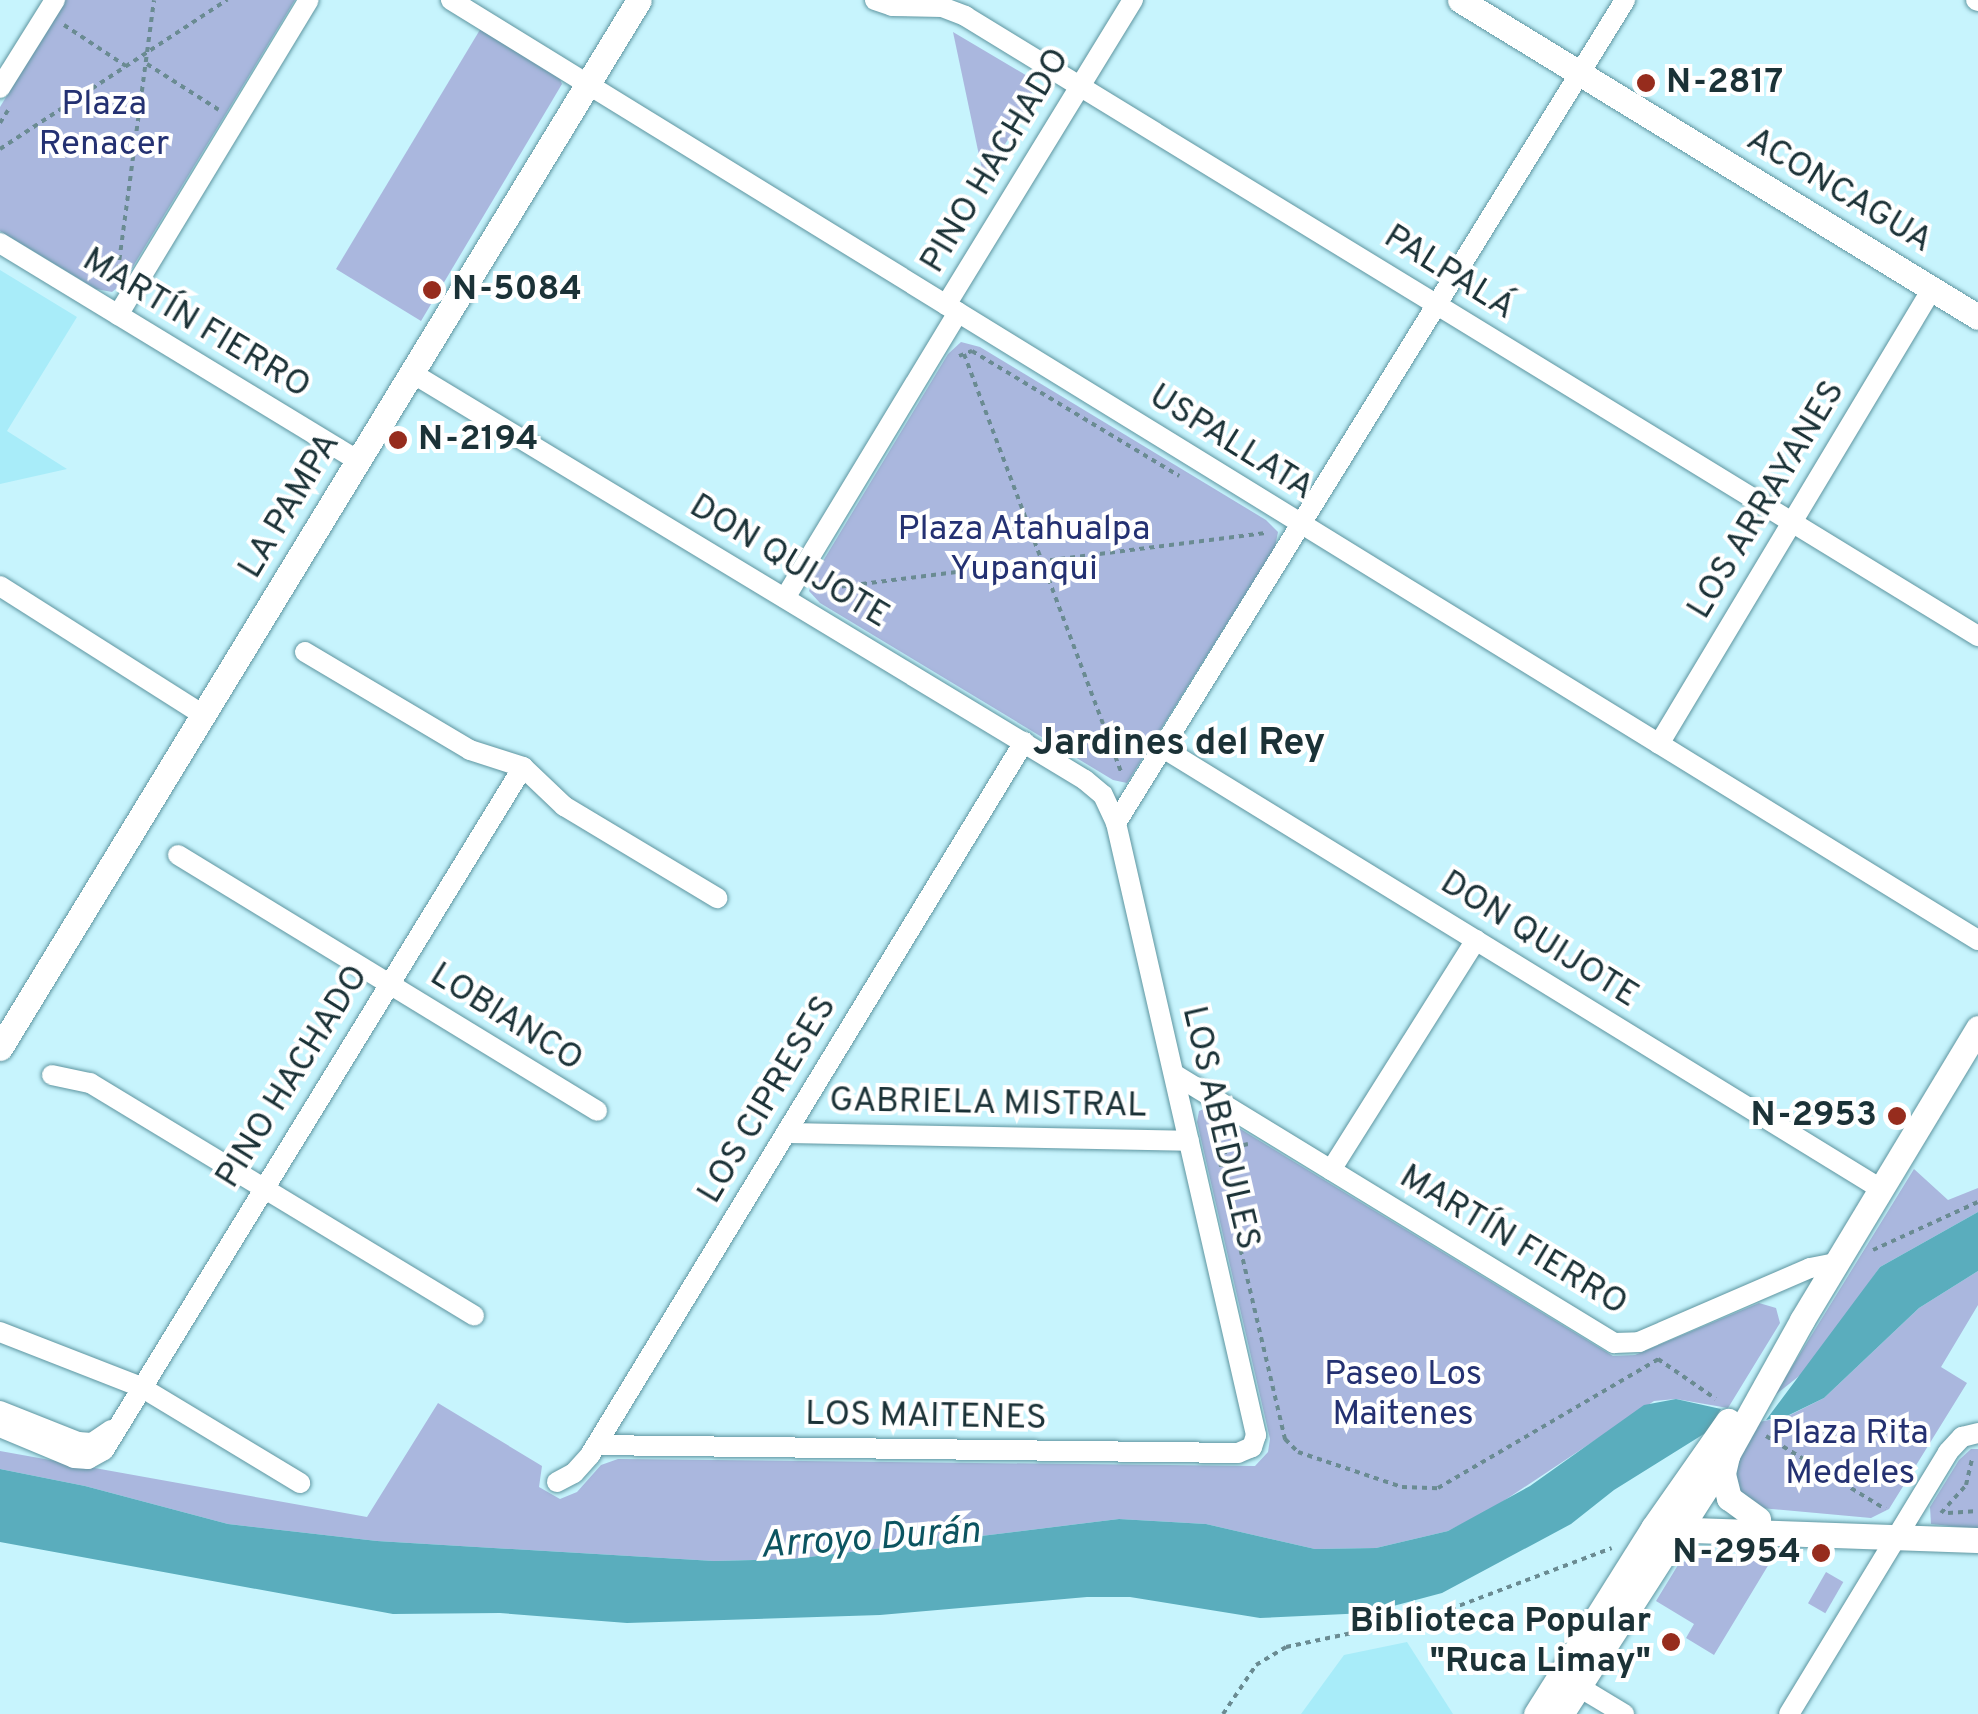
<!DOCTYPE html>
<html>
<head>
<meta charset="utf-8">
<style>
	body { margin:0 }
	#map { position:relative; width:1978px; height:1714px; overflow:hidden; background:#c7f4fd; font-family:Overpass,sans-serif }
	div>[style] { position:absolute }
	.built>* { inset:0; background:#a8ecf9 }
	.green>* { inset:0; background:#aab7de; transform-origin:0 0 }
	.water>* { inset:0; background:#5aadbd }
	.path>* { height:4px; margin-top:-2px; transform-origin:0; background:repeating-linear-gradient(90deg,#6a8b92 0 5px,transparent 0 10px) }
	.roads { filter:drop-shadow(0 0 2px #5e95a0) drop-shadow(0 0 2px #5e95a0) }
	.minor>* { height:20px; margin:-10px; padding:0 10px; transform-origin:10px; border-radius:10px; background:#fff }
	.tertiary>* { height:25px; margin:-12.5px; padding:0 12.5px; transform-origin:12.5px; border-radius:12.5px; background:#fff }
	.dots>* { width:28px; height:28px; translate:-50% -50%; box-sizing:border-box; border:5px solid #fff; border-radius:50% }
	span { translate:-50% -50%; white-space:nowrap; text-align:center; line-height:1.15; -webkit-text-stroke:8px #fff; paint-order:stroke }
	.poi-label { font-size:35px; color:#1b3237; font-weight:700 }
	.left { translate:0 -50%; text-align:left }
	.right { translate:-100% -50%; text-align:right }
	.park-label { font-size:35px; color:#243172 }
	.street-label { font-size:35px; color:#1b3237 }
	.neighbourhood-label { font-size:38px; color:#1b3237; font-weight:700 }
	.water-label { font-size:38px; color:#0c5561; font-style:italic }
</style>
</head>
<body>
<div id="map">
	<div class="built">
		<div style="clip-path:polygon(0 270px,77px 317px,7px 431px,67px 469px,0 484px)"></div>
		<div style="clip-path:polygon(1407px 1642px,1453px 1714px,1301px 1714px,1344px 1655px)"></div>
	</div>
	<div class="green">
		<div style="clip-path:polygon(65px 0,295px 0,123px 283px,112px 292px,96px 289px,0 231px,0 107px)"></div>
		<div style="clip-path:polygon(481px 28px,559px 77px,562px 84px,421px 321px,336px 269px)"></div>
		<div style="clip-path:polygon(953px 32px,1029px 77px,1033px 98px,984px 179px)"></div>
		<div style="clip-path:polygon(961px 342px,980px 347px,1266px 520px,1278px 532px,1275px 547px,1127px 783px,1113px 780px,820px 603px,809px 591px,814px 576px,948px 354px)"></div>
		<div style="clip-path:polygon(1206px 1108px,1613px 1356px,1635px 1355px,1759px 1303px,1776px 1308px,1780px 1323px,1728px 1408px,1676px 1399px,1654px 1401px,1490px 1510px,1448px 1531px,1376px 1548px,1315px 1549px,1206px 1524px,1119px 1519px,793px 1559px,714px 1561px,377px 1541px,228px 1524px,85px 1486px,0 1469px,0 1451px,367px 1517px,438px 1403px,542px 1466px,539px 1487px,560px 1499px,577px 1492px,601px 1465px,618px 1459px,1255px 1466px,1268px 1452px,1270px 1439px,1197px 1122px,1199px 1111px)"></div>
		<div style="clip-path:polygon(1914px 1169px,1948px 1200px,1978px 1188px,1978px 1212px,1880px 1267px,1808px 1369px,1774px 1396px)"></div>
		<div style="clip-path:polygon(1978px 1271px,1978px 1305px,1941px 1367px,1967px 1383px,1889px 1509px,1871px 1518px,1750px 1507px,1730px 1479px,1732px 1467px,1759px 1422px,1788px 1416px,1824px 1398px,1919px 1308px)"></div>
		<div style="clip-path:polygon(1971px 1449px,1978px 1449px,1978px 1529px,1931px 1524px,1930px 1507px,1959px 1460px)"></div>
		<div style="clip-path:polygon(1695px 1556px,1772px 1559px,1714px 1655px,1686px 1638px,1694px 1624px,1656px 1601px,1678px 1565px)"></div>
		<div style="left:1826px;top:1572px;width:20px;height:36px;rotate:30deg"></div>
	</div>
	<div class="water">
		<div style="clip-path:polygon(1978px 1212px,1978px 1271px,1919px 1308px,1824px 1398px,1787px 1416px,1766px 1420px,1880px 1267px)"></div>
		<div style="clip-path:polygon(1676px 1399px,1721px 1409px,1707px 1432px,1614px 1490px,1571px 1524px,1442px 1593px,1367px 1613px,1260px 1618px,1130px 1597px,1087px 1597px,880px 1615px,627px 1623px,500px 1613px,393px 1614px,0 1542px,0 1469px,85px 1486px,228px 1524px,377px 1541px,714px 1561px,793px 1559px,1119px 1519px,1206px 1524px,1315px 1549px,1376px 1548px,1448px 1531px,1530px 1486px,1644px 1405px)"></div>
	</div>
	<div class="path">
		<div style="left:64px;top:25px;width:74px;rotate:33.5deg"></div>
		<div style="left:147px;top:64px;width:85px;rotate:32.6deg"></div>
		<div style="left:0;top:123px;width:15px;rotate:-58deg"></div>
		<div style="left:0;top:149px;width:272px;rotate:-33.3deg"></div>
		<div style="left:118px;top:270px;width:272px;rotate:-82.4deg"></div>
		<div style="left:964px;top:354px;width:449px;rotate:69.4deg"></div>
		<div style="left:959px;top:356px;width:14px;rotate:-21deg"></div>
		<div style="left:972px;top:351px;width:242px;rotate:31.1deg"></div>
		<div style="left:822px;top:589px;width:447px;rotate:-7.2deg"></div>
		<div style="left:1248px;top:1144px;width:22px;rotate:167deg"></div>
		<div style="left:1227px;top:1149px;width:15px;rotate:118deg"></div>
		<div style="left:1220px;top:1162px;width:285px;rotate:76.8deg"></div>
		<div style="left:1285px;top:1439px;width:18px;rotate:45deg"></div>
		<div style="left:1298px;top:1452px;width:110px;rotate:18.6deg"></div>
		<div style="left:1402px;top:1487px;width:36px;rotate:2deg"></div>
		<div style="left:1438px;top:1488px;width:256px;rotate:-30.3deg"></div>
		<div style="left:1873px;top:1250px;width:115px;rotate:-24.6deg"></div>
		<div style="left:1658px;top:1359px;width:70px;rotate:34.6deg"></div>
		<div style="left:1766px;top:1436px;width:140px;rotate:31.5deg"></div>
		<div style="left:1941px;top:1513px;width:38px;rotate:-48deg"></div>
		<div style="left:1966px;top:1485px;width:28px;rotate:-77deg"></div>
		<div style="left:1948px;top:1513px;width:30px;rotate:-4deg"></div>
		<div style="left:1223px;top:1714px;width:59px;rotate:-56deg"></div>
		<div style="left:1256px;top:1665px;width:35px;rotate:-31deg"></div>
		<div style="left:1286px;top:1647px;width:149px;rotate:-12deg"></div>
		<div style="left:1432px;top:1616px;width:192px;rotate:-20.7deg"></div>
	</div>
	<div class="roads">
		<div class="minor">
			<div style="left:451px;top:0;width:1793px;rotate:31.62deg"></div>
			<div style="left:875px;top:0;width:18px;rotate:19deg"></div>
			<div style="left:892px;top:6px;width:50px;rotate:1.1deg"></div>
			<div style="left:942px;top:7px;width:25px;rotate:21deg"></div>
			<div style="left:965px;top:16px;width:1188px;rotate:31.47deg"></div>
			<div style="left:1976px;top:0;width:2px;rotate:27deg"></div>
			<div style="left:0;top:88px;width:104px;rotate:-58deg"></div>
			<div style="left:0;top:243px;width:419px;rotate:31.3deg"></div>
			<div style="left:946px;top:305px;width:358px;rotate:-58.5deg"></div>
			<div style="left:118px;top:315px;width:368px;rotate:-58.8deg"></div>
			<div style="left:412px;top:373px;width:786px;rotate:31.16deg"></div>
			<div style="left:1085px;top:780px;width:23px;rotate:40deg"></div>
			<div style="left:1103px;top:795px;width:31px;rotate:65deg"></div>
			<div style="left:1116px;top:823px;width:628px;rotate:77.11deg"></div>
			<div style="left:1256px;top:1435px;width:13px;rotate:108deg"></div>
			<div style="left:1252px;top:1447px;width:15px;rotate:157deg"></div>
			<div style="left:1238px;top:1453px;width:642px;rotate:-179.29deg"></div>
			<div style="left:0;top:586px;width:241px;rotate:32.4deg"></div>
			<div style="left:785px;top:598px;width:334px;rotate:-58.8deg"></div>
			<div style="left:305px;top:652px;width:192px;rotate:30.7deg"></div>
			<div style="left:470px;top:750px;width:56px;rotate:17.8deg"></div>
			<div style="left:523px;top:767px;width:57px;rotate:43.6deg"></div>
			<div style="left:564px;top:806px;width:179px;rotate:31deg"></div>
			<div style="left:1659px;top:744px;width:531px;rotate:-59.04deg"></div>
			<div style="left:1163px;top:748px;width:843px;rotate:31.56deg"></div>
			<div style="left:1116px;top:823px;width:968px;rotate:-58.26deg"></div>
			<div style="left:178px;top:855px;width:491px;rotate:31.4deg"></div>
			<div style="left:1174px;top:1074px;width:516px;rotate:31.44deg"></div>
			<div style="left:1614px;top:1343px;width:25px;rotate:-2deg"></div>
			<div style="left:1639px;top:1342px;width:186px;rotate:-23.4deg"></div>
			<div style="left:1810px;top:1268px;width:26px;rotate:-11deg"></div>
			<div style="left:52px;top:1075px;width:39px;rotate:12deg"></div>
			<div style="left:90px;top:1083px;width:449px;rotate:31.2deg"></div>
			<div style="left:786px;top:1133px;width:403px;rotate:1.1deg"></div>
			<div style="left:1331px;top:1170px;width:272px;rotate:-57.8deg"></div>
			<div style="left:0;top:1332px;width:151px;rotate:21.3deg"></div>
			<div style="left:141px;top:1387px;width:186px;rotate:31.1deg"></div>
			<div style="left:0;top:1411px;width:84px;rotate:21.7deg"></div>
			<div style="left:78px;top:1442px;width:14px;rotate:4deg"></div>
			<div style="left:92px;top:1443px;width:23px;rotate:-34deg"></div>
			<div style="left:0;top:1427px;width:80px;rotate:22.7deg"></div>
			<div style="left:74px;top:1458px;width:14px;rotate:4deg"></div>
			<div style="left:88px;top:1459px;width:18px;rotate:-29deg"></div>
			<div style="left:104px;top:1450px;width:801px;rotate:-58.47deg"></div>
			<div style="left:557px;top:1482px;width:19px;rotate:-28deg"></div>
			<div style="left:574px;top:1473px;width:24px;rotate:-48deg"></div>
			<div style="left:590px;top:1455px;width:835px;rotate:-58.67deg"></div>
			<div style="left:1566px;top:1679px;width:68px;rotate:31.1deg"></div>
			<div style="left:1789px;top:1714px;width:306px;rotate:-58.7deg"></div>
			<div style="left:1948px;top:1452px;width:21px;rotate:-47deg"></div>
			<div style="left:1962px;top:1437px;width:16px;rotate:-14deg"></div>
		</div>
		<div class="tertiary">
			<div style="left:1460px;top:0;width:607px;rotate:31.47deg"></div>
			<div style="left:0;top:1048px;width:1227px;rotate:-58.63deg"></div>
			<div style="left:1727px;top:1456px;width:18px;rotate:103deg"></div>
			<div style="left:1723px;top:1474px;width:25px;rotate:76deg"></div>
			<div style="left:1729px;top:1498px;width:36px;rotate:36deg"></div>
			<div style="left:1663px;top:1529px;width:315px;rotate:2deg"></div>
			<div style="left:1536px;top:1714px;width:220px;rotate:-57.8deg"></div>
			<div style="left:1653px;top:1528px;width:131px;rotate:-55deg"></div>
			<div style="left:1561px;top:1714px;width:308px;rotate:-57.3deg"></div>
			<div style="left:1727px;top:1455px;width:154px;rotate:-60.9deg"></div>
			<div style="left:1802px;top:1320px;width:341px;rotate:-58.9deg"></div>
		</div>
	</div>
	<div class="dots">
		<div style="left:1646px;top:83px;background:#962c1d"></div>
		<div style="left:432px;top:290px;background:#962c1d"></div>
		<div style="left:398px;top:440px;background:#962c1d"></div>
		<div style="left:1897px;top:1116px;background:#962c1d"></div>
		<div style="left:1821px;top:1553px;background:#962c1d"></div>
		<div style="left:1671px;top:1642px;background:#962c1d"></div>
	</div>
	<div class="poi-label">
		<span class="left" style="left:1666px;top:83px">N-2817</span>
		<span class="left" style="left:452px;top:290px">N-5084</span>
		<span class="left" style="left:418px;top:440px">N-2194</span>
		<span class="right" style="left:1877px;top:1116px">N-2953</span>
		<span class="right" style="left:1801px;top:1553px">N-2954</span>
		<span class="right" style="left:1651px;top:1642px">Biblioteca Popular<br>"Ruca Limay"</span>
	</div>
	<div class="park-label">
		<span style="left:104px;top:125px">Plaza<br>Renacer</span>
		<span style="left:1024px;top:550px">Plaza Atahualpa<br>Yupanqui</span>
		<span style="left:1403px;top:1395px">Paseo Los<br>Maitenes</span>
		<span style="left:1850px;top:1454px">Plaza Rita<br>Medeles</span>
	</div>
	<div class="street-label">
		<span style="left:996px;top:161px;rotate:-59deg">PINO HACHADO</span>
		<span style="left:1839px;top:191px;rotate:31deg">ACONCAGUA</span>
		<span style="left:1449px;top:273px;rotate:32deg">PALPALÁ</span>
		<span style="left:196px;top:324px;rotate:31deg">MARTÍN FIERRO</span>
		<span style="left:1231px;top:443px;rotate:32deg">USPALLATA</span>
		<span style="left:1767px;top:500px;rotate:-59deg">LOS ARRAYANES</span>
		<span style="left:290px;top:506px;rotate:-59deg">LA PAMPA</span>
		<span style="left:789px;top:562px;rotate:31deg">DON QUIJOTE</span>
		<span style="left:1539px;top:940px;rotate:32deg">DON QUIJOTE</span>
		<span style="left:506px;top:1018px;rotate:32deg">LOBIANCO</span>
		<span style="left:293px;top:1077px;rotate:-58deg">PINO HACHADO</span>
		<span style="left:768px;top:1100px;rotate:-59deg">LOS CIPRESES</span>
		<span style="left:988px;top:1104px;rotate:1deg">GABRIELA MISTRAL</span>
		<span style="left:1220px;top:1128px;rotate:77deg">LOS ABEDULES</span>
		<span style="left:1513px;top:1241px;rotate:31deg">MARTÍN FIERRO</span>
		<span style="left:926px;top:1417px;rotate:1deg">LOS MAITENES</span>
	</div>
	<div class="neighbourhood-label">
		<span style="left:1179px;top:745px">Jardines del Rey</span>
	</div>
	<div class="water-label">
		<span style="left:870px;top:1540px;rotate:-4deg">Arroyo Durán</span>
	</div>
</div>
</body>
</html>
